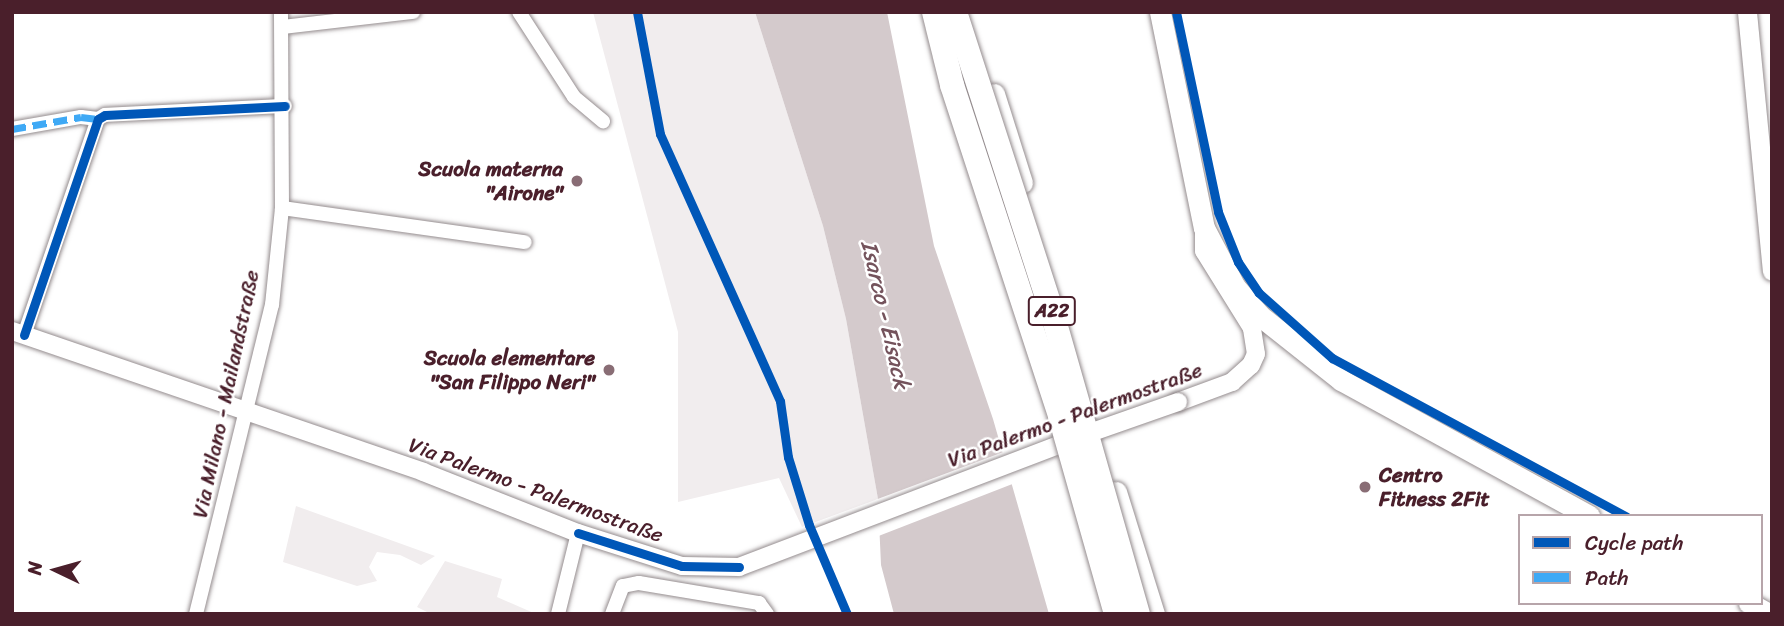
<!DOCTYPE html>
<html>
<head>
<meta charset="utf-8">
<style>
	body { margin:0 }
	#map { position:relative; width:1784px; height:626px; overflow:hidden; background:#fff; font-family:Sriracha,sans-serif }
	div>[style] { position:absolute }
	.green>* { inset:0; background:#f1edee }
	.water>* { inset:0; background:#d4cacc }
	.pier>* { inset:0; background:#fff }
	.roads { filter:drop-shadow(0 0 2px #948c8e) drop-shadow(0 0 2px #948c8e) }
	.minor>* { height:14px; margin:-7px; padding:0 7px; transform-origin:7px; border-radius:7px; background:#fff }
	.tertiary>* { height:18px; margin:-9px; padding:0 9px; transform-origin:9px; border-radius:9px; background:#fff }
	.secondary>* { height:19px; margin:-9.5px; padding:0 9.5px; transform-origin:9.5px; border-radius:9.5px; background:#fff }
	.primary>* { height:21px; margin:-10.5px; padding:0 10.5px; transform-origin:10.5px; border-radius:10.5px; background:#fff }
	.bridges { filter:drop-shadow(0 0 2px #948c8e) drop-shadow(0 0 2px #948c8e) }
	.tertiary-bridge>* { height:18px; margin:-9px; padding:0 9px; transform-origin:9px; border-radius:9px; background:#fff }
	.motorway-bridge>* { height:24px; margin:-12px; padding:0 12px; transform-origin:12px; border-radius:12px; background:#fff }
	.quiet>* { height:7px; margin-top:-3.5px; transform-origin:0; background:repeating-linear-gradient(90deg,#3fa9f5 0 14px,transparent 0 21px) }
	.cycleway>* { height:9px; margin:-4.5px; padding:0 4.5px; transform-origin:4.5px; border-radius:4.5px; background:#0057b8 }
	.dots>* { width:19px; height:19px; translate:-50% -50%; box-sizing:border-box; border:4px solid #fff; border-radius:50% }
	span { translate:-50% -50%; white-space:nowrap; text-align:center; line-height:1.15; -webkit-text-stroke:5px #fff; paint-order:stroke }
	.shield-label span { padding:2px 5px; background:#fff; border:2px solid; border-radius:5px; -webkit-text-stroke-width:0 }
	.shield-label { font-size:19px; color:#4a1f2b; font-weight:700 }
	.poi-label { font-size:21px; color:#4a1f2b; font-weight:700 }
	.right { translate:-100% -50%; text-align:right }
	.left { translate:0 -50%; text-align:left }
	.street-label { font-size:21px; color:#4a1f2b }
	.water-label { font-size:23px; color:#74535c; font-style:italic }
	.frame { position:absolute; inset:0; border:14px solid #4a1f2b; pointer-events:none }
	.legend { position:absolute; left:1518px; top:514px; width:245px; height:91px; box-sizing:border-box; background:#fff; border:2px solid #b7a5aa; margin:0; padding:9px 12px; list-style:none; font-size:21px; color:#4a1f2b }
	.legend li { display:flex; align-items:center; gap:14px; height:35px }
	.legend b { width:35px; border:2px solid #b7a5aa }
	.north { position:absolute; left:21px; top:535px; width:70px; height:70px; -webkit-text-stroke:5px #fff; paint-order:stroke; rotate:275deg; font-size:19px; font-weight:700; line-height:28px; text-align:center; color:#4a1f2b }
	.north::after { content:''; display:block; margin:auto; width:24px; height:32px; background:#4a1f2b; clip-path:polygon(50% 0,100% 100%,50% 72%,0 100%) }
</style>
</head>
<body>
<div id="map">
	<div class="green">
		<div style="clip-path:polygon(593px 12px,755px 12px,823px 226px,846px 319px,878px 499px,802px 527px,779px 478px,678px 502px,678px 332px)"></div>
		<div style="clip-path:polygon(296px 506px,435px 556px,421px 565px,400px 555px,377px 552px,369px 567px,377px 581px,357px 586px,283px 562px)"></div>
		<div style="clip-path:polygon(445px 561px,502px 579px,497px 597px,536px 614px,431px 614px,417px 607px)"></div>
	</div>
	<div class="water">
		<div style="clip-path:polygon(755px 12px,887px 12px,934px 246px,993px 419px,1049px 614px,894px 614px,881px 565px,878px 499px,846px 319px,823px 226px)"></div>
	</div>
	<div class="pier">
		<div style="clip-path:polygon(1006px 451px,1015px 483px,876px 537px,875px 500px)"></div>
	</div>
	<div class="roads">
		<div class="minor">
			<div style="left:519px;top:12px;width:101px;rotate:57.1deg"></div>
			<div style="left:574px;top:97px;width:38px;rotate:40deg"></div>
			<div style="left:283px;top:27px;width:131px;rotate:-6.6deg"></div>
			<div style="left:12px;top:129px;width:70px;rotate:-9.9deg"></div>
			<div style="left:81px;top:117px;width:17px;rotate:7deg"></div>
			<div style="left:282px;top:208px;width:245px;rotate:8deg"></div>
			<div style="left:24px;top:335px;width:228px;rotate:-71.1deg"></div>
			<div style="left:98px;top:119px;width:8px;rotate:-30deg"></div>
			<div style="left:105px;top:115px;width:180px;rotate:-2.9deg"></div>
			<div style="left:196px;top:614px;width:318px;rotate:-76.2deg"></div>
			<div style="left:272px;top:305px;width:98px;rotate:-84.1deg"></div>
			<div style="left:282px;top:208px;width:196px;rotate:-90.3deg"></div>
			<div style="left:558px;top:614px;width:83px;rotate:-76.1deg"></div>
			<div style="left:612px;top:614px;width:30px;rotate:-69deg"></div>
			<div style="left:623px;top:586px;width:16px;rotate:-11deg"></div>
			<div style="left:639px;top:583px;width:122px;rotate:9.5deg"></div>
			<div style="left:759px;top:603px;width:14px;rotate:54deg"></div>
		</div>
		<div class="tertiary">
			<div style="left:12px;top:331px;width:435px;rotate:18.9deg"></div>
			<div style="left:423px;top:472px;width:167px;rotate:21.5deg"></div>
			<div style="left:578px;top:533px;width:109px;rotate:17.6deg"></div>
			<div style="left:682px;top:566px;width:57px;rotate:1deg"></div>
			<div style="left:739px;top:567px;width:360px;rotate:-20.9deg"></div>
			<div style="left:1178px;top:402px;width:58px;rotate:-20.3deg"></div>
			<div style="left:1232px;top:382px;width:25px;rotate:-42deg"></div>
			<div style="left:1251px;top:365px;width:12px;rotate:-66deg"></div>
			<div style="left:1256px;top:354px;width:26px;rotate:-99deg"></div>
			<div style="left:1252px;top:328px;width:91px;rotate:-121.9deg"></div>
			<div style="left:1204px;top:251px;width:21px;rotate:-90deg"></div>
		</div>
		<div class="secondary">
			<div style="left:1747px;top:12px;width:260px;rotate:84.5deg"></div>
		</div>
		<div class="primary">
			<div style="left:1160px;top:12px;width:220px;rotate:78.5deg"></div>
			<div style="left:1204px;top:228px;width:67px;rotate:62.3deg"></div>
			<div style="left:1235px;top:287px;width:37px;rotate:49deg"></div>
			<div style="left:1259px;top:315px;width:105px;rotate:38.4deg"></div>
			<div style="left:1341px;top:380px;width:283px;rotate:28.7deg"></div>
			<div style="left:994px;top:94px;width:93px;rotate:72.5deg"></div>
			<div style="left:1116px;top:492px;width:128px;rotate:72.7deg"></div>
			<div style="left:1749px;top:603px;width:23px;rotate:29deg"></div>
		</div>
	</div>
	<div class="bridges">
		<div class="tertiary-bridge">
			<div style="left:1078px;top:437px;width:106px;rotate:-19.3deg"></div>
		</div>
		<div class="motorway-bridge">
			<div style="left:934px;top:12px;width:75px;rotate:76.1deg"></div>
			<div style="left:952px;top:85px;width:348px;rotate:71.9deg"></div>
			<div style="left:1060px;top:416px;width:206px;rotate:74.2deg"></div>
			<div style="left:955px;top:12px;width:319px;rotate:72.1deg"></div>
			<div style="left:1053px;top:316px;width:310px;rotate:74.1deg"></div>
		</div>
	</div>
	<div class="quiet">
		<div style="left:12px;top:129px;width:70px;rotate:-9.9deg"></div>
		<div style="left:81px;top:117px;width:17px;rotate:7deg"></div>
	</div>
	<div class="cycleway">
		<div style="left:637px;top:12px;width:124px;rotate:79.3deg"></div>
		<div style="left:660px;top:134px;width:293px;rotate:65.8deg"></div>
		<div style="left:780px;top:401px;width:57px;rotate:81.9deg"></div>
		<div style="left:788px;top:457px;width:71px;rotate:72.8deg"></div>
		<div style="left:809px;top:525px;width:97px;rotate:66.9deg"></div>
		<div style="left:1176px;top:12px;width:204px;rotate:78.1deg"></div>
		<div style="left:1218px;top:212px;width:54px;rotate:68.2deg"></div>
		<div style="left:1238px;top:262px;width:37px;rotate:56deg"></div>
		<div style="left:1259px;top:293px;width:98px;rotate:41.7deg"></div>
		<div style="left:1332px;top:358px;width:334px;rotate:28.3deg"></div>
		<div style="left:24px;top:335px;width:228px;rotate:-71.1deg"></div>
		<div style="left:98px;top:119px;width:8px;rotate:-30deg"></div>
		<div style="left:105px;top:115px;width:180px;rotate:-2.9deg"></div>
		<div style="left:578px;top:533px;width:109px;rotate:17.6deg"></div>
		<div style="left:682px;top:566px;width:57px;rotate:1deg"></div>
	</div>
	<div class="dots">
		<div style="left:577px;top:181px;background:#896d75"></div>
		<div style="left:609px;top:370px;background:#896d75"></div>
		<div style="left:1365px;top:487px;background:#896d75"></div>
	</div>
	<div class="shield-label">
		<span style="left:1052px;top:311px">A22</span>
	</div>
	<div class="poi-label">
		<span class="right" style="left:563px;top:181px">Scuola materna<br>"Airone"</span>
		<span class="right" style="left:595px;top:370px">Scuola elementare<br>"San Filippo Neri"</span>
		<span class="left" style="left:1379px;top:487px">Centro<br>Fitness 2Fit</span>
	</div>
	<div class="street-label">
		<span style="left:226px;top:394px;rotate:-78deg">Via Milano - Mailandstraße</span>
		<span style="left:1075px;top:415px;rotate:-20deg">Via Palermo - Palermostraße</span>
		<span style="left:536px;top:490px;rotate:20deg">Via Palermo - Palermostraße</span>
	</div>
	<div class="water-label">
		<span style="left:885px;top:315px;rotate:77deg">Isarco - Eisack</span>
	</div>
	<div class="frame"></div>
	<ul class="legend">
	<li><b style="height:9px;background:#0057b8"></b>Cycle path</li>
	<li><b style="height:9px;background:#3fa9f5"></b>Path</li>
	</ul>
	<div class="north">N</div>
</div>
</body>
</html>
